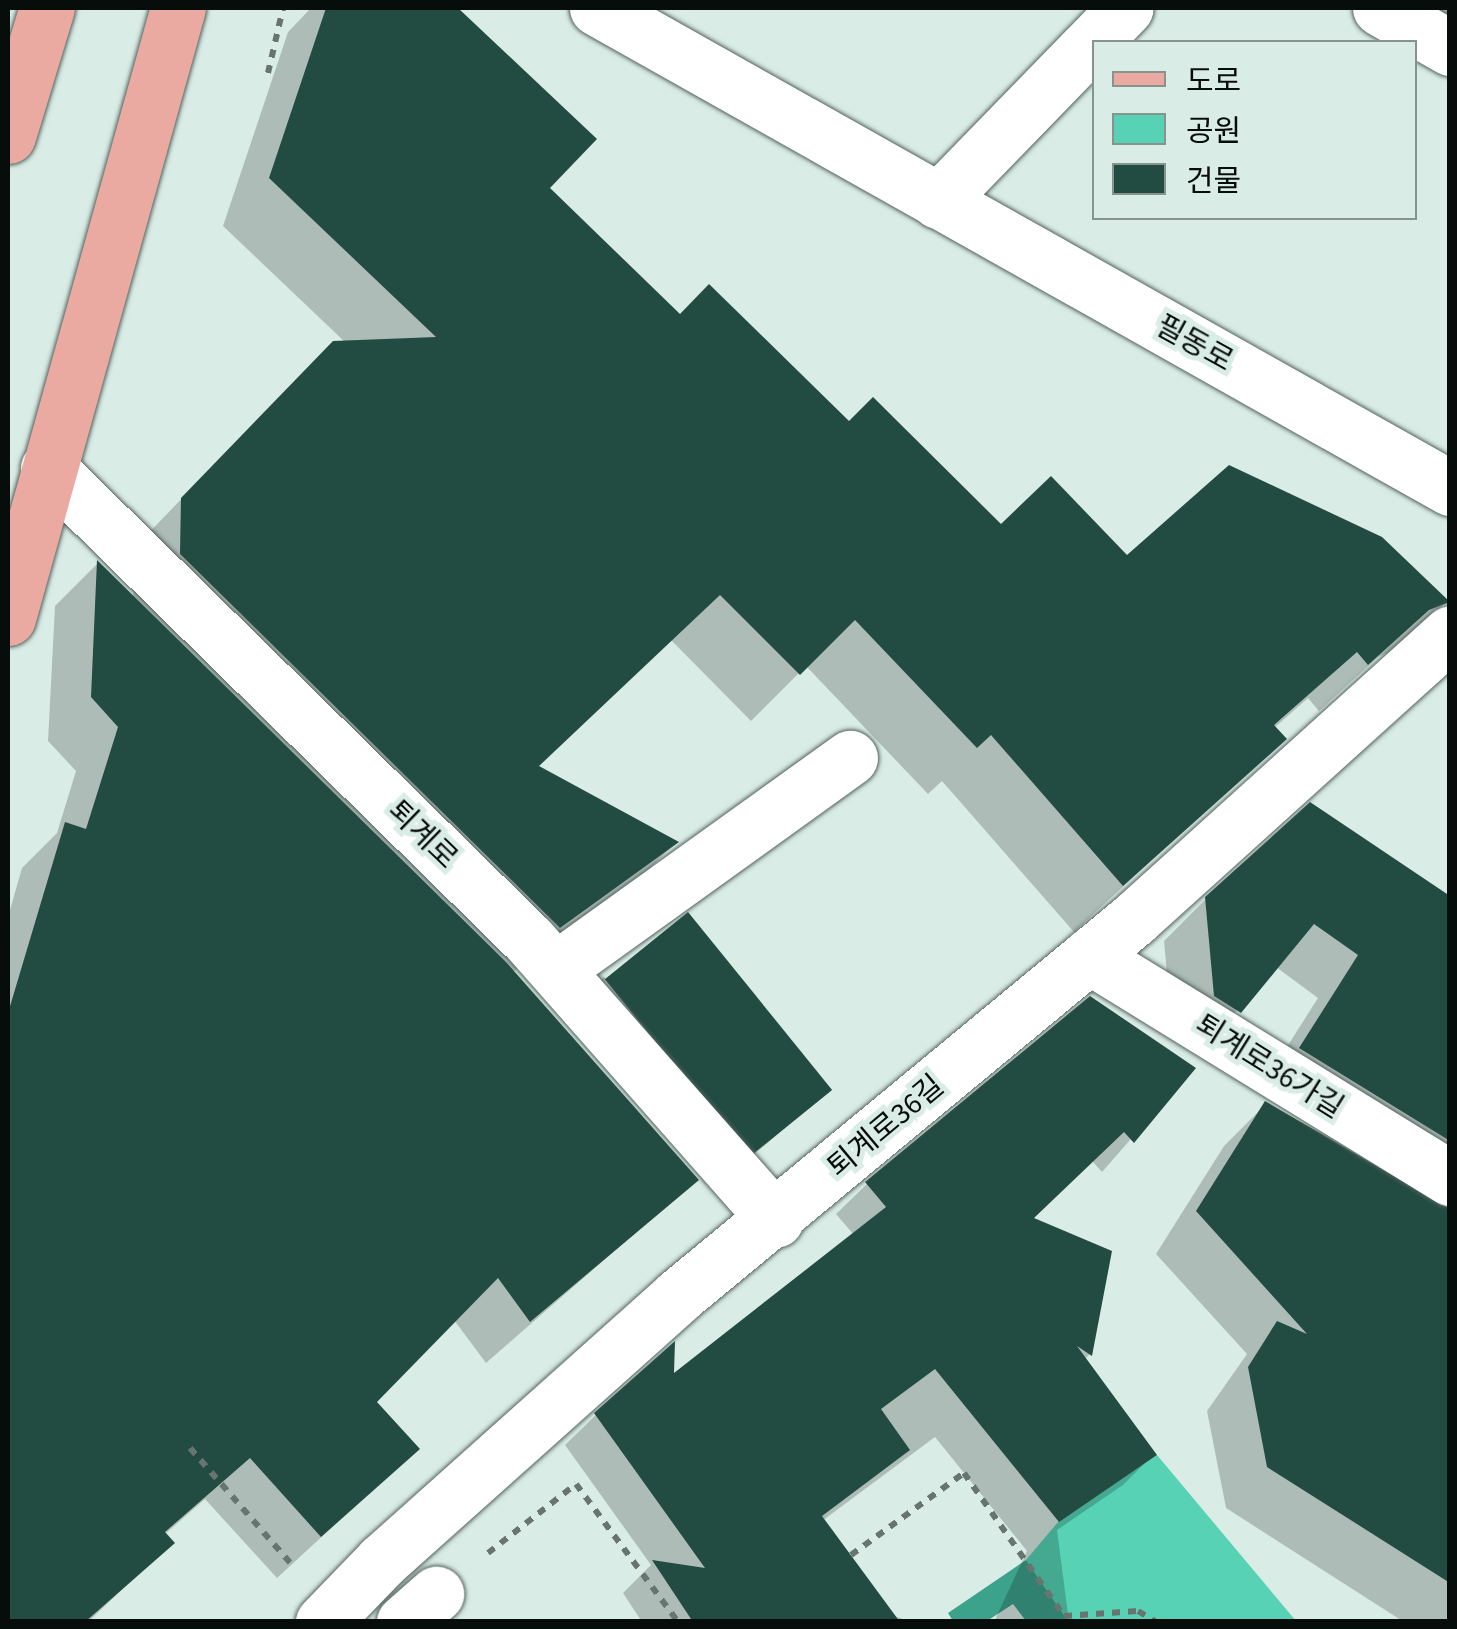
<!DOCTYPE html>
<html>
<head>
<meta charset="utf-8">
<style>
	body { margin:0 }
	#map { position:relative; width:1457px; height:1629px; overflow:hidden; background:#daece6; font-family:"Source Sans 3","Noto Sans KR",sans-serif }
	div>[style] { position:absolute }
	.green>* { inset:0; background:#57d2b5 }
	.water>* { inset:0; background:#3ca28b }
	.shadow>* { inset:0; background:#0003 }
	.building>* { inset:0; background:#224b41; transform-origin:0 0 }
	.path>* { height:6px; margin-top:-3px; transform-origin:0; background:repeating-linear-gradient(90deg,#687470 0 8px,transparent 0 16px) }
	.roads { filter:drop-shadow(0 0 2px #52635e) drop-shadow(0 0 2px #52635e) }
	.minor>* { height:55px; margin:-27.5px; padding:0 27.5px; transform-origin:27.5px; border-radius:27.5px; background:#fff }
	.major>* { height:55px; margin:-27.5px; padding:0 27.5px; transform-origin:27.5px; border-radius:27.5px; background:#eaaaa2 }
	span { translate:-50% -50%; white-space:nowrap; text-align:center; line-height:1.15; -webkit-text-stroke:10px #daece6; paint-order:stroke }
	.street-label { font-size:30px; color:#070d0b }
	.frame { position:absolute; inset:0; border:10px solid #070d0b; pointer-events:none }
	.legend { position:absolute; left:1092px; top:40px; width:325px; height:180px; box-sizing:border-box; background:#daece6; border:2px solid #86938e; margin:0; padding:12px 18px; list-style:none; font-size:30px; color:#070d0b }
	.legend li { display:flex; align-items:center; gap:20px; height:50px }
	.legend b { width:50px; border:2px solid #86938e }
</style>
</head>
<body>
<div id="map">
	<div class="green">
		<div style="clip-path:polygon(1157px 1455px,1296px 1621px,1068px 1621px,1026px 1560px,1058px 1522px)"></div>
	</div>
	<div class="water">
		<div style="clip-path:polygon(1026px 1560px,1068px 1621px,1026px 1621px,1013px 1604px,987px 1621px,953px 1621px,948px 1613px)"></div>
	</div>
	<div class="shadow">
		<div style="clip-path:polygon(311px 8px,455px 8px,593px 139px,547px 188px,680px 317px,1001px 527px,1127px 559px,1448px 600px,1400px 647px,1378px 657px,1319px 711px,1308px 698px,1274px 728px,1283px 738px,1074px 932px,942px 781px,928px 794px,806px 666px,751px 721px,671px 640px,537px 768px,675px 843px,628px 890px,513px 972px,696px 1180px,486px 1363px,454px 1320px,374px 1402px,417px 1449px,277px 1578px,205px 1499px,164px 1535px,171px 1543px,88px 1622px,8px 1622px,8px 917px,22px 868px,57px 833px,76px 771px,48px 741px,55px 606px,97px 564px,133px 599px,134px 548px,285px 392px,346px 343px,223px 226px,288px 32px)"></div>
		<div style="clip-path:polygon(1365px 8px,1450px 8px,1450px 70px)"></div>
		<div style="clip-path:polygon(1206px 899px,1450px 899px,1450px 1622px,1404px 1622px,1226px 1508px,1207px 1411px,1247px 1354px,1156px 1254px,1224px 1146px,1266px 1104px,1341px 1143px,1259px 1091px,1318px 998px,1276px 967px,1198px 1053px,1173px 1038px,1164px 941px)"></div>
		<div style="clip-path:polygon(603px 977px,828px 1091px,729px 1176px,577px 1003px)"></div>
		<div style="clip-path:polygon(1193px 1068px,1102px 1172px,1092px 1161px,1031px 1219px,1090px 1354px,1084px 1360px,1154px 1454px,1123px 1485px,1057px 1530px,1069px 1622px,994px 1622px,1027px 1551px,935px 1437px,822px 1521px,894px 1616px,912px 1622px,642px 1622px,623px 1593px,651px 1565px,565px 1445px,596px 1415px,672px 1378px,854px 1235px,836px 1214px,867px 1184px)"></div>
	</div>
	<div class="building">
		<div style="clip-path:polygon(326px 8px,458px 8px,597px 139px,550px 188px,680px 314px,709px 284px,849px 421px,873px 397px,1001px 524px,1051px 476px,1127px 555px,1229px 465px,1382px 537px,1450px 602px,1429px 610px,1368px 665px,1357px 652px,1274px 725px,1287px 739px,1123px 886px,991px 735px,977px 748px,855px 620px,800px 675px,720px 595px,539px 766px,679px 842px,560px 928px,180px 554px,181px 498px,333px 341px,436px 337px,269px 178px)"></div>
		<div style="clip-path:polygon(97px 560px,506px 962px,699px 1180px,530px 1322px,498px 1278px,377px 1402px,420px 1449px,321px 1537px,250px 1458px,165px 1532px,175px 1543px,85px 1622px,8px 1622px,8px 1013px,65px 822px,86px 829px,118px 727px,91px 697px)"></div>
		<div style="clip-path:polygon(1310px 802px,1450px 896px,1450px 1141px,1299px 1048px,1358px 955px,1314px 924px,1241px 1013px,1214px 996px,1205px 897px)"></div>
		<div style="left:688px;top:912px;width:229px;height:107px;rotate:51deg"></div>
		<div style="clip-path:polygon(1090px 996px,1196px 1068px,1134px 1143px,1124px 1132px,1034px 1218px,1112px 1251px,1092px 1356px,1077px 1346px,1157px 1455px,1059px 1522px,935px 1369px,881px 1409px,910px 1450px,822px 1516px,900px 1622px,693px 1622px,652px 1560px,705px 1568px,594px 1413px,675px 1341px,674px 1373px,886px 1207px,865px 1182px)"></div>
		<div style="clip-path:polygon(1265px 1101px,1450px 1209px,1450px 1583px,1267px 1467px,1248px 1367px,1277px 1321px,1307px 1334px,1196px 1211px)"></div>
	</div>
	<div class="path">
		<div style="left:268px;top:73px;width:67px;rotate:-77deg"></div>
		<div style="left:190px;top:1448px;width:157px;rotate:48.9deg"></div>
		<div style="left:488px;top:1553px;width:112px;rotate:-38.1deg"></div>
		<div style="left:576px;top:1484px;width:172px;rotate:53.5deg"></div>
		<div style="left:851px;top:1555px;width:140px;rotate:-36deg"></div>
		<div style="left:964px;top:1473px;width:174px;rotate:55deg"></div>
		<div style="left:1064px;top:1616px;width:74px;rotate:-3.9deg"></div>
		<div style="left:1138px;top:1611px;width:21px;rotate:31deg"></div>
	</div>
	<div class="roads">
		<div class="minor">
			<div style="left:597px;top:8px;width:979px;rotate:29.37deg"></div>
			<div style="left:1380px;top:8px;width:81px;rotate:29.7deg"></div>
			<div style="left:938px;top:201px;width:269px;rotate:-45.8deg"></div>
			<div style="left:48px;top:468px;width:674px;rotate:44.46deg"></div>
			<div style="left:529px;top:940px;width:373px;rotate:48.6deg"></div>
			<div style="left:1089px;top:956px;width:424px;rotate:31.6deg"></div>
			<div style="left:556px;top:969px;width:362px;rotate:-35.7deg"></div>
			<div style="left:323px;top:1622px;width:85px;rotate:-46deg"></div>
			<div style="left:382px;top:1561px;width:397px;rotate:-41.8deg"></div>
			<div style="left:678px;top:1296px;width:592px;rotate:-39.58deg"></div>
			<div style="left:1134px;top:919px;width:426px;rotate:-42.1deg"></div>
			<div style="left:404px;top:1622px;width:43px;rotate:-41.2deg"></div>
		</div>
		<div class="major">
			<div style="left:8px;top:136px;width:134px;rotate:-73.1deg"></div>
			<div style="left:8px;top:618px;width:633px;rotate:-74.43deg"></div>
		</div>
	</div>
	<div class="street-label">
		<span style="left:1194px;top:344px;rotate:29deg">필동로</span>
		<span style="left:422px;top:835px;rotate:44deg">퇴계로</span>
		<span style="left:1269px;top:1067px;rotate:32deg">퇴계로36가길</span>
		<span style="left:886px;top:1127px;rotate:-40deg">퇴계로36길</span>
	</div>
	<div class="frame"></div>
	<ul class="legend">
	<li><b style="height:12px;background:#eaaaa2"></b>도로</li>
	<li><b style="height:28px;background:#57d2b5"></b>공원</li>
	<li><b style="height:28px;background:#224b41"></b>건물</li>
	</ul>
</div>
</body>
</html>
